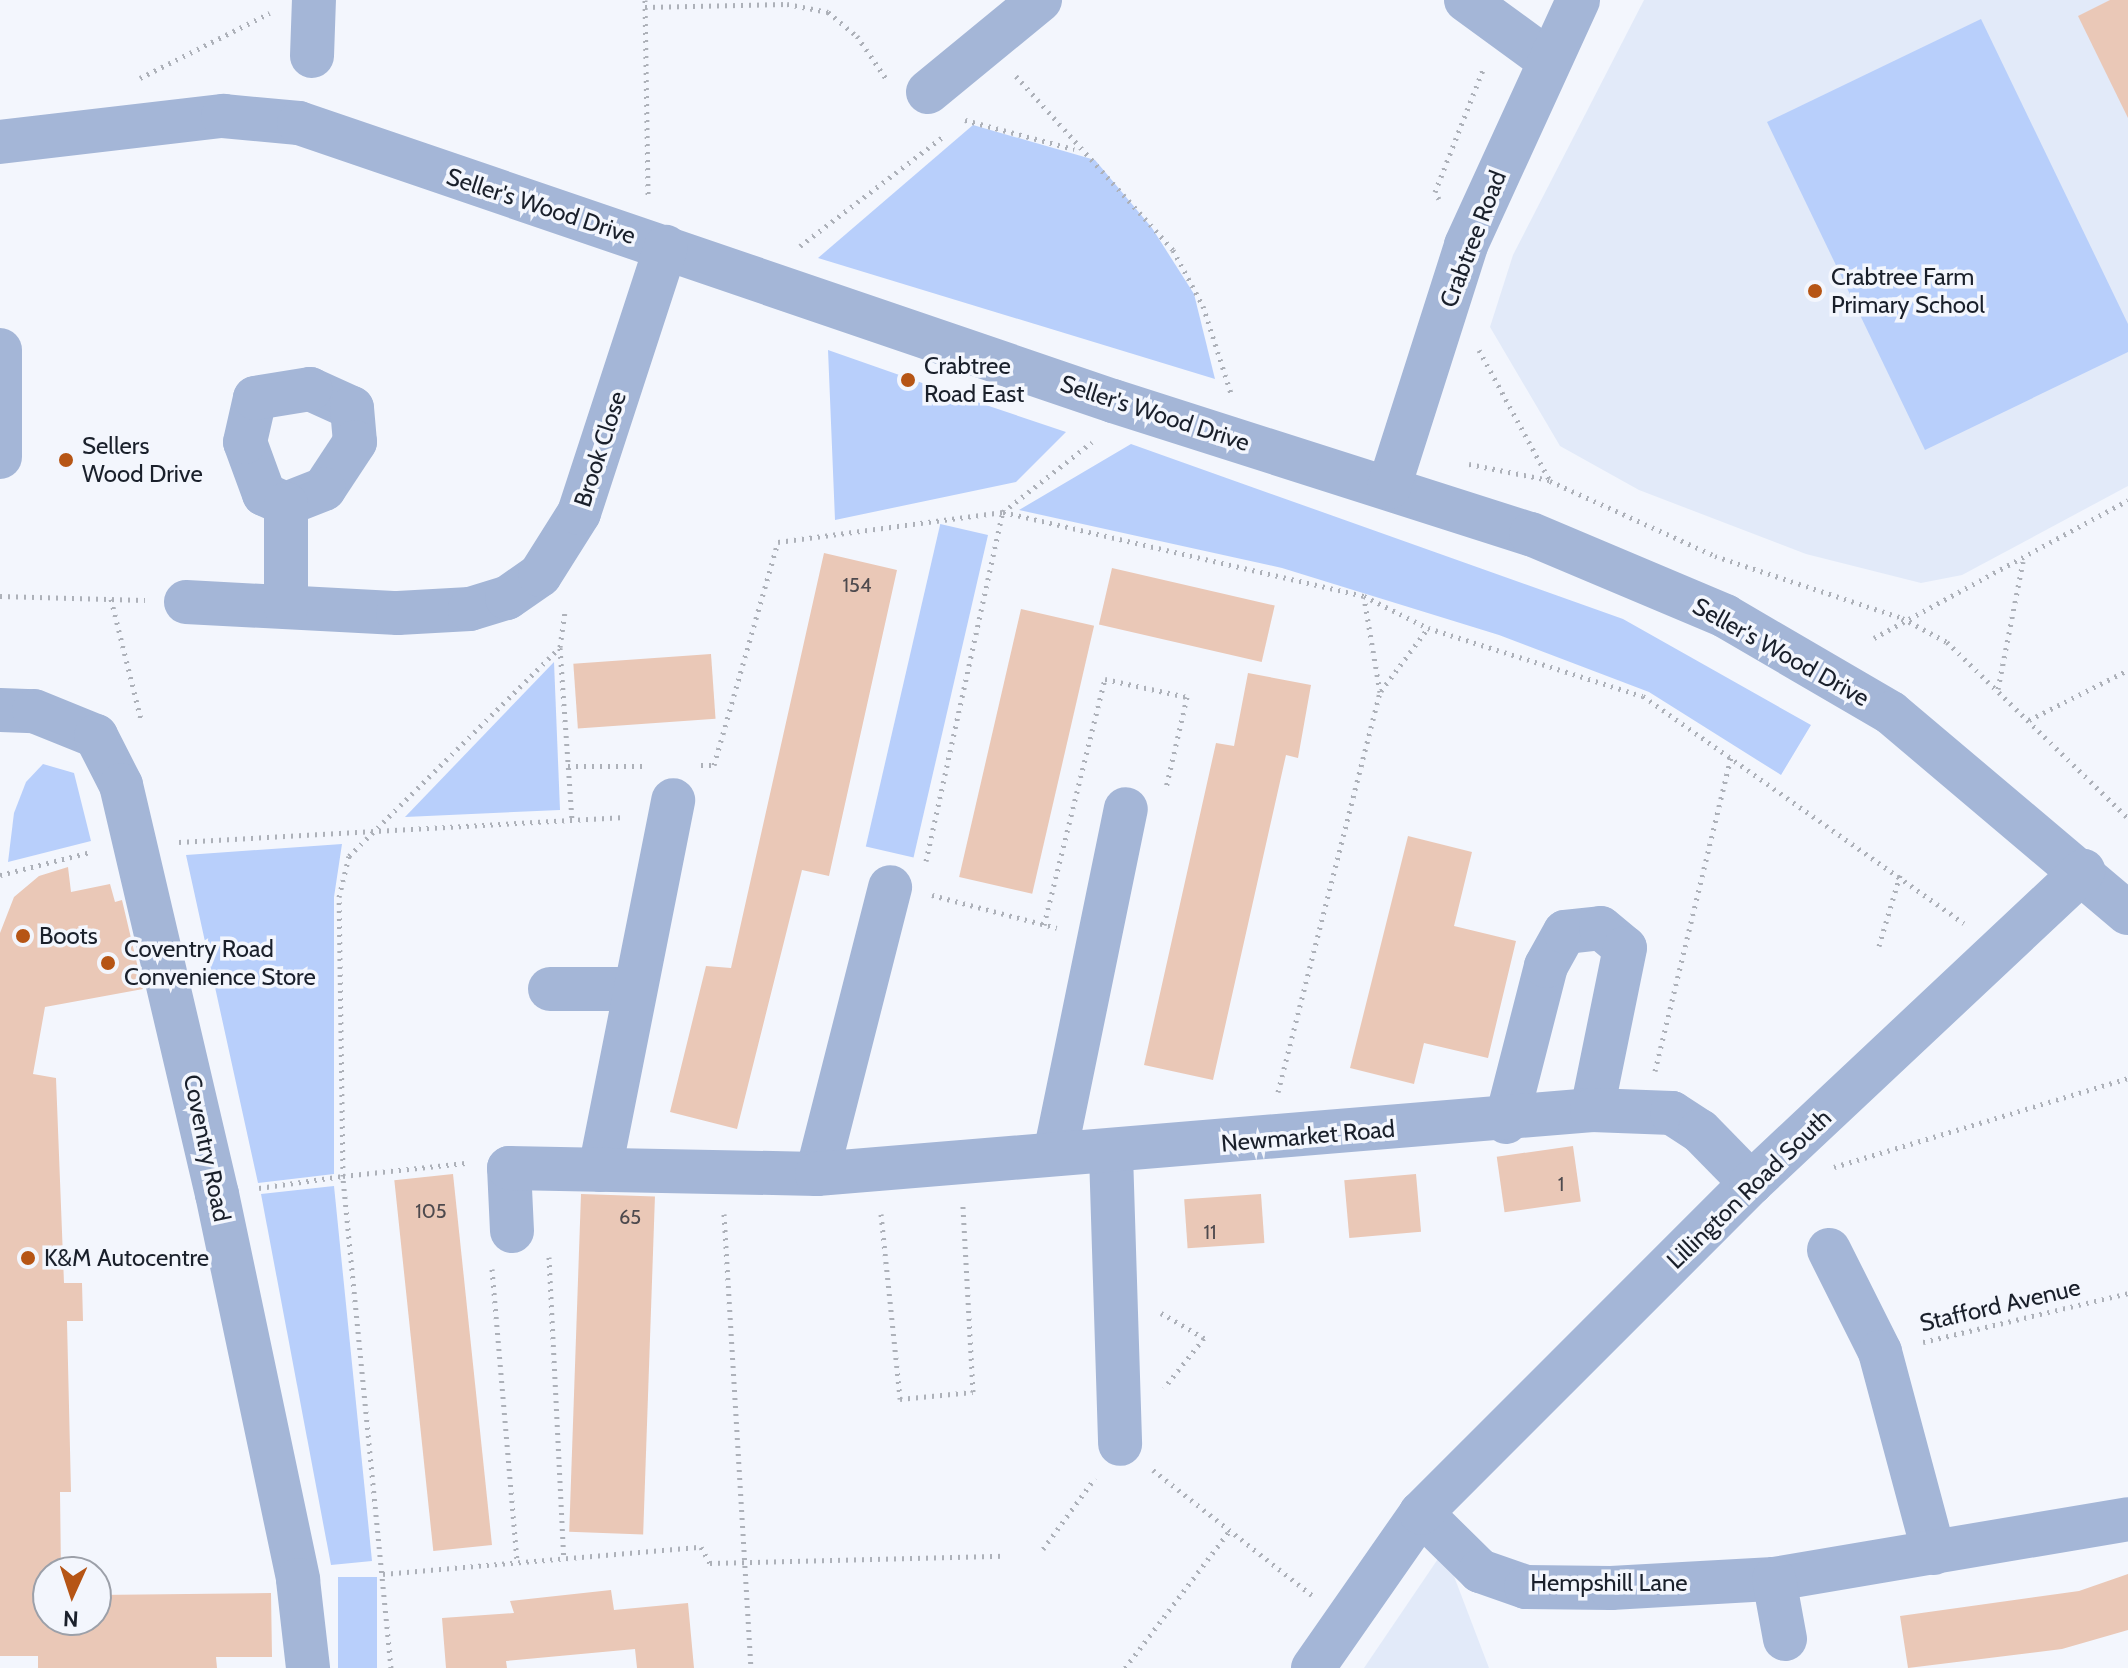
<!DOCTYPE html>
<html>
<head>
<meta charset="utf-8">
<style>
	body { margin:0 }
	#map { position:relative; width:2128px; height:1668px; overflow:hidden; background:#f3f6fd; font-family:Cabin,sans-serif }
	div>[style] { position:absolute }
	.built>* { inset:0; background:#e2eaf9 }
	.green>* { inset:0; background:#b8cffb; transform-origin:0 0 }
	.building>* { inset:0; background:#eac8b7; transform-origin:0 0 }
	.path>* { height:5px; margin-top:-2.5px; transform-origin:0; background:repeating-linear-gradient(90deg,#adb1b9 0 2px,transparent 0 8px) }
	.minor>* { height:44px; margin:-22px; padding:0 22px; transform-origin:22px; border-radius:22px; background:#a4b6d7 }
	.dots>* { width:22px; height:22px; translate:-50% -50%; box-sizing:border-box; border:4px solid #f3f6fd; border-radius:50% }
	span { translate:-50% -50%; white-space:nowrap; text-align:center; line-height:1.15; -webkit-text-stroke:7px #f3f6fd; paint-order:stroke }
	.number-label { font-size:20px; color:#4e4a4e }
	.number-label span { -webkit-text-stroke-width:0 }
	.street-label { font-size:24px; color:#1a202b }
	.poi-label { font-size:24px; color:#1a202b }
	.left { translate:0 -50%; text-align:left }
	.north { position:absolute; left:32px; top:1556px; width:80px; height:80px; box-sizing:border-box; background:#f3f6fd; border:2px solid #9ca0a9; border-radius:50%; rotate:183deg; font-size:22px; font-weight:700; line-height:32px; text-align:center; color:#1a202b }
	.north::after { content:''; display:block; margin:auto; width:28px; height:36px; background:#b65515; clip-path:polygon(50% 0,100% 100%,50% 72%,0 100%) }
</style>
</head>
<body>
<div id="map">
	<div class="built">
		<div style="clip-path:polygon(1644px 0,2128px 0,2128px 486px,1962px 575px,1921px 583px,1806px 554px,1639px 490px,1560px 446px,1490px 327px,1513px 255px)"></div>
		<div style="clip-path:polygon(1444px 1550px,1489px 1668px,1364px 1668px)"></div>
	</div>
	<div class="green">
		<div style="clip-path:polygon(1981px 19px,2128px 324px,2128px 352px,1925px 450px,1767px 122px)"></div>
		<div style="clip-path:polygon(973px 125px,1095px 160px,1152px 228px,1194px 294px,1215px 379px,818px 258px)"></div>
		<div style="clip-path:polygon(828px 350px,965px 398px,1066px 432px,1016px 482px,835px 520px)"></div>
		<div style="clip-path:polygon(1131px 444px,1623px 619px,1811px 725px,1781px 775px,1649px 692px,1499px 635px,1282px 568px,1019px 510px)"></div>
		<div style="left:988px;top:535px;width:331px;height:49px;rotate:103deg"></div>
		<div style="clip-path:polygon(554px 662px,560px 810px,405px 817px)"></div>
		<div style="clip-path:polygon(43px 764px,74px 773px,91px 841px,8px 862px,14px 813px,26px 782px)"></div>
		<div style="clip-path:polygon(342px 844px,334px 897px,334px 1174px,258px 1183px,186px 855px)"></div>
		<div style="clip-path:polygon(334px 1186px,372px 1561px,331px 1565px,261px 1194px)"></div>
		<div style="left:338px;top:1577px;width:39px;height:91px"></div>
	</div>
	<div class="building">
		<div style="clip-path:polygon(2110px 0,2128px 0,2128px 118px,2078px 16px)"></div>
		<div style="clip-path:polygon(824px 553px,897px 570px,829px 876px,802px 870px,737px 1129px,670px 1112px,706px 966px,731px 968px)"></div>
		<div style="left:1112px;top:568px;width:167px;height:58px;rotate:13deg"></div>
		<div style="left:1021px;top:609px;width:75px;height:275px;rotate:13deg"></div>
		<div style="left:711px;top:654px;width:65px;height:138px;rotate:86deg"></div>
		<div style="clip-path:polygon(1248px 673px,1311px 685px,1298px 758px,1286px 755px,1213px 1080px,1144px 1065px,1216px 743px,1234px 746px)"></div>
		<div style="clip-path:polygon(1408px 836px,1472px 852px,1454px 926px,1516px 941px,1488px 1058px,1424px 1043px,1414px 1084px,1350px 1068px)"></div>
		<div style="clip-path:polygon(68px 867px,71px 892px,110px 884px,115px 902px,122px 900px,143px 989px,45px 1007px,33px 1074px,56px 1078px,64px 1283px,82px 1283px,83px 1321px,67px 1321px,71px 1492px,60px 1492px,61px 1572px,48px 1572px,48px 1620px,96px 1620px,96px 1595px,271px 1593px,272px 1657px,216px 1657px,217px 1668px,38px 1668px,38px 1656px,0 1656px,0 933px,14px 897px,39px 876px)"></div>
		<div style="left:1573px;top:1146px;width:56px;height:77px;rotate:82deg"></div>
		<div style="left:453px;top:1174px;width:373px;height:59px;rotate:84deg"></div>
		<div style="left:1416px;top:1174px;width:58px;height:72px;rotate:85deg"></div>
		<div style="left:581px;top:1194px;width:74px;height:338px;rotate:2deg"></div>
		<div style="left:1261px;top:1194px;width:49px;height:77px;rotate:86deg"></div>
		<div style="clip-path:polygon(2128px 1574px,2128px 1630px,2062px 1649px,1908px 1668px,1900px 1616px,2079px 1591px)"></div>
		<div style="clip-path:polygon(611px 1590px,614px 1610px,688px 1603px,694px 1668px,637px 1668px,635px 1649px,506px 1661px,507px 1668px,446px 1668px,442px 1618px,514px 1613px,510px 1601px)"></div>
	</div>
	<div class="path">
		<div style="left:645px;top:0;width:195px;rotate:89.1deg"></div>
		<div style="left:645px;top:7px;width:142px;rotate:-1.2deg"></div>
		<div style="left:787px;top:4px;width:42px;rotate:11deg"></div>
		<div style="left:828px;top:12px;width:38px;rotate:40deg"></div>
		<div style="left:857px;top:36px;width:53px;rotate:55.7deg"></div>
		<div style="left:1016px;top:76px;width:234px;rotate:47.9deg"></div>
		<div style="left:1173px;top:250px;width:64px;rotate:61.8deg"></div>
		<div style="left:1203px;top:306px;width:91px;rotate:72.2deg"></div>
		<div style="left:140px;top:78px;width:145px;rotate:-26.6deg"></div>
		<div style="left:965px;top:120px;width:113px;rotate:14.9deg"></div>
		<div style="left:1439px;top:199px;width:8px;rotate:-120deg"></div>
		<div style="left:1435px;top:192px;width:134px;rotate:-68.6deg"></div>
		<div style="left:800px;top:246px;width:181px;rotate:-37.4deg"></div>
		<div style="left:1479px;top:350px;width:149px;rotate:61.5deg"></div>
		<div style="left:1550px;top:481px;width:181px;rotate:24.4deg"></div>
		<div style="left:1715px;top:556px;width:197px;rotate:18.3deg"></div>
		<div style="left:1902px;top:618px;width:51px;rotate:28.1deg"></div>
		<div style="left:1947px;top:642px;width:252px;rotate:44.2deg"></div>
		<div style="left:1469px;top:464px;width:82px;rotate:11.3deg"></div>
		<div style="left:0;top:596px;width:145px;rotate:1.6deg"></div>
		<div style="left:111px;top:599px;width:124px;rotate:76deg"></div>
		<div style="left:1874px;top:638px;width:289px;rotate:-28.5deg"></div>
		<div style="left:560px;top:648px;width:171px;rotate:86deg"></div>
		<div style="left:1998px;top:689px;width:130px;rotate:-78.9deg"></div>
		<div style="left:1381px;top:691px;width:79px;rotate:-53.3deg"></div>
		<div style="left:2029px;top:720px;width:111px;rotate:-26.8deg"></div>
		<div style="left:701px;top:765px;width:13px"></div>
		<div style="left:714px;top:765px;width:232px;rotate:-74deg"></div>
		<div style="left:778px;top:542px;width:227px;rotate:-7.6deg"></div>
		<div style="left:1003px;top:512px;width:371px;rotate:13.1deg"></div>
		<div style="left:1364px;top:596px;width:72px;rotate:26.6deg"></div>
		<div style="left:1428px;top:628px;width:225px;rotate:17.6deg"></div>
		<div style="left:1643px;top:696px;width:393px;rotate:35.3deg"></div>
		<div style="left:568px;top:766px;width:79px"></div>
		<div style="left:179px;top:842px;width:447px;rotate:-3.2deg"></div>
		<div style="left:926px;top:861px;width:357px;rotate:-77.6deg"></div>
		<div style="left:1003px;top:512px;width:113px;rotate:-38.2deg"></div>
		<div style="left:0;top:875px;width:94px;rotate:-14.2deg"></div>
		<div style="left:932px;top:895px;width:129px;rotate:14.8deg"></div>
		<div style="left:1044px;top:925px;width:253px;rotate:-76.1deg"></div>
		<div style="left:1105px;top:679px;width:84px;rotate:12.4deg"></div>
		<div style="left:1187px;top:697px;width:93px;rotate:103deg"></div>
		<div style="left:1879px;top:946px;width:74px;rotate:-73.5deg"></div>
		<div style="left:1655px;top:1071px;width:322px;rotate:-76.4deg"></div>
		<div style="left:1278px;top:1092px;width:413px;rotate:-75.7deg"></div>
		<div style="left:1380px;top:692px;width:96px;rotate:-99.6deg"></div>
		<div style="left:1834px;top:1167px;width:307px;rotate:-16.8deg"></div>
		<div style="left:259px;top:1188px;width:85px;rotate:-8.1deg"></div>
		<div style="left:343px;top:1176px;width:279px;rotate:-90.8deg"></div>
		<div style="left:339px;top:897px;width:42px;rotate:-76.3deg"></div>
		<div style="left:349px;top:856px;width:297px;rotate:-44.7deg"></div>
		<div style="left:560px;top:647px;width:34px;rotate:-82deg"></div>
		<div style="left:724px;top:1214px;width:455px;rotate:86.6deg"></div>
		<div style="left:881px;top:1214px;width:186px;rotate:84.1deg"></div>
		<div style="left:900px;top:1399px;width:73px;rotate:-5.5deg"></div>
		<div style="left:973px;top:1392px;width:186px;rotate:-93.1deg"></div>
		<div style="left:549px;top:1257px;width:303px;rotate:87.2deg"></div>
		<div style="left:492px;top:1269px;width:295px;rotate:85.1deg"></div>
		<div style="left:1161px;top:1313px;width:50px;rotate:30.2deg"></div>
		<div style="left:1204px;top:1338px;width:64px;rotate:128.7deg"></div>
		<div style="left:1923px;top:1342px;width:211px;rotate:-13.4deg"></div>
		<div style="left:1153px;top:1470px;width:202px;rotate:38.2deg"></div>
		<div style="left:1043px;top:1549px;width:88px;rotate:-53.8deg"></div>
		<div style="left:383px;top:1574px;width:319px;rotate:-4.9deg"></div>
		<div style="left:701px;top:1547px;width:18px;rotate:61deg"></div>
		<div style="left:710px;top:1563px;width:294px;rotate:-1.4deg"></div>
		<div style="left:391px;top:1668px;width:494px;rotate:-95.6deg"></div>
		<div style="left:343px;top:1176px;width:123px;rotate:-6.1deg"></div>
		<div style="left:1125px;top:1668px;width:173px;rotate:-52.7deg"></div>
	</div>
	<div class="minor">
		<div style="left:1466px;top:0;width:100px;rotate:36.1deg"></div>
		<div style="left:312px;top:56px;width:56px;rotate:-88deg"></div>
		<div style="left:928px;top:92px;width:145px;rotate:-39.4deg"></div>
		<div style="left:0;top:142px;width:225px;rotate:-6.7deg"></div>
		<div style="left:223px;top:116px;width:76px;rotate:5.3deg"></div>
		<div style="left:299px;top:123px;width:860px;rotate:18.86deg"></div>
		<div style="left:1113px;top:401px;width:439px;rotate:17.7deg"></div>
		<div style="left:1531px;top:534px;width:211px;rotate:22.9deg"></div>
		<div style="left:1725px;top:616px;width:192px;rotate:30.3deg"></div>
		<div style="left:1891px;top:713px;width:310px;rotate:40.2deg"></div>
		<div style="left:0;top:350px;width:107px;rotate:90deg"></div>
		<div style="left:310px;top:389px;width:46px;rotate:24.3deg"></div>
		<div style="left:352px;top:408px;width:34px;rotate:85deg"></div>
		<div style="left:355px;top:442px;width:56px;rotate:123.4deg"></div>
		<div style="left:324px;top:489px;width:41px;rotate:158.5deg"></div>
		<div style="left:286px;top:504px;width:24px;rotate:-156deg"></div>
		<div style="left:264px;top:494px;width:55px;rotate:-110.1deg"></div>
		<div style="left:245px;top:442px;width:45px;rotate:-77.2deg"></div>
		<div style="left:255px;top:398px;width:56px;rotate:-9.3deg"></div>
		<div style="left:1389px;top:487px;width:254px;rotate:-72.3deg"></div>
		<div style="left:1466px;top:245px;width:269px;rotate:-65.4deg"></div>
		<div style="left:186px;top:602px;width:212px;rotate:3deg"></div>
		<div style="left:398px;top:613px;width:72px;rotate:-3.2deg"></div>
		<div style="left:470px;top:609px;width:39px;rotate:-17deg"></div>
		<div style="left:507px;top:598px;width:40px;rotate:-34.9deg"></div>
		<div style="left:540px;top:575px;width:73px;rotate:-57.8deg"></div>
		<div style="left:579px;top:513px;width:280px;rotate:-71.9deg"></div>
		<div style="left:286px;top:607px;width:103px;rotate:-90deg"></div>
		<div style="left:0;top:710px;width:34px;rotate:2deg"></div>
		<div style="left:34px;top:711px;width:67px;rotate:22deg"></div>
		<div style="left:96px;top:736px;width:55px;rotate:63deg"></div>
		<div style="left:121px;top:785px;width:420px;rotate:76.8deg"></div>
		<div style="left:217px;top:1194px;width:394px;rotate:78.1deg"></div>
		<div style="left:298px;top:1580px;width:89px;rotate:83.5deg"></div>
		<div style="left:550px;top:989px;width:82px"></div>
		<div style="left:1506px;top:1122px;width:161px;rotate:-75.6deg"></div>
		<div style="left:1546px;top:966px;width:39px;rotate:-61deg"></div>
		<div style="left:1565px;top:932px;width:36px;rotate:-6deg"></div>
		<div style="left:1601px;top:928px;width:31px;rotate:40deg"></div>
		<div style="left:1625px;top:948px;width:165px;rotate:101.5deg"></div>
		<div style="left:1055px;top:1154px;width:352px;rotate:-78.4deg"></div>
		<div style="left:1111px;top:1154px;width:290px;rotate:88.2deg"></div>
		<div style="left:600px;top:1170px;width:377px;rotate:-78.8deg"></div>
		<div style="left:817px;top:1174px;width:296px;rotate:-75.7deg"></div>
		<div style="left:512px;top:1231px;width:63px;rotate:-92.7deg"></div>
		<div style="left:509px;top:1168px;width:308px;rotate:1.1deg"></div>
		<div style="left:817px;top:1174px;width:778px;rotate:-4.72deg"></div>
		<div style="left:1592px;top:1110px;width:80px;rotate:2.1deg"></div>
		<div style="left:1672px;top:1113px;width:33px;rotate:33deg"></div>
		<div style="left:1700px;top:1131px;width:73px;rotate:45.6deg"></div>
		<div style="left:1829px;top:1250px;width:114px;rotate:63.4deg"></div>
		<div style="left:1880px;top:1352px;width:208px;rotate:75deg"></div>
		<div style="left:1421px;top:1513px;width:83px;rotate:44.5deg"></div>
		<div style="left:1480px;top:1571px;width:49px;rotate:19.2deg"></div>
		<div style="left:1526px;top:1587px;width:85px;rotate:0.7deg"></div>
		<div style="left:1611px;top:1588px;width:163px;rotate:-3.2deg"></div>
		<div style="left:1774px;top:1579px;width:359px;rotate:-9.6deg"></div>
		<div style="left:1774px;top:1579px;width:61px;rotate:79.6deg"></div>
		<div style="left:1313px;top:1668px;width:189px;rotate:-55.1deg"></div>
		<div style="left:1421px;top:1513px;width:467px;rotate:-45deg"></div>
		<div style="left:1751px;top:1183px;width:456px;rotate:-43.2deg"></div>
	</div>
	<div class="dots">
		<div style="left:1815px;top:291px;background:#b65515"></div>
		<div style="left:908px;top:380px;background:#b65515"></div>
		<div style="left:66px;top:460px;background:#b65515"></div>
		<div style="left:23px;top:936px;background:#b65515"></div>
		<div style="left:108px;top:963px;background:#b65515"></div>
		<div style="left:28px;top:1258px;background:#b65515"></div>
	</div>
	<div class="number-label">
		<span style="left:857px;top:585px">154</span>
		<span style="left:1561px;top:1184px">1</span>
		<span style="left:431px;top:1211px">105</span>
		<span style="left:630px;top:1217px">65</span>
		<span style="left:1210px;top:1232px">11</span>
	</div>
	<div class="street-label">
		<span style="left:541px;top:206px;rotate:18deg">Seller's Wood Drive</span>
		<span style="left:1473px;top:239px;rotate:-69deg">Crabtree Road</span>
		<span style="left:1155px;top:413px;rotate:18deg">Seller's Wood Drive</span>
		<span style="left:600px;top:449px;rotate:-72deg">Brook Close</span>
		<span style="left:1781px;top:652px;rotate:29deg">Seller's Wood Drive</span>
		<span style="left:1308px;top:1136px;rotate:-5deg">Newmarket Road</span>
		<span style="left:207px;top:1148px;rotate:78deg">Coventry Road</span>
		<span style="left:1749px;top:1189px;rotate:-44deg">Lillington Road South</span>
		<span style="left:2000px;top:1305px;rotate:-13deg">Stafford Avenue</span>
		<span style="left:1609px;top:1583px">Hempshill Lane</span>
	</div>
	<div class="poi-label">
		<span class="left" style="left:1831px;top:291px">Crabtree Farm<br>Primary School</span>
		<span class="left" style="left:924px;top:380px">Crabtree<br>Road East</span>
		<span class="left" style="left:82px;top:460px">Sellers<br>Wood Drive</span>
		<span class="left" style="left:39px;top:936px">Boots</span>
		<span class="left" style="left:124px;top:963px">Coventry Road<br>Convenience Store</span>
		<span class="left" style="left:44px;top:1258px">K&amp;M Autocentre</span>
	</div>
	<div class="north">N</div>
</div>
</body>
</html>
